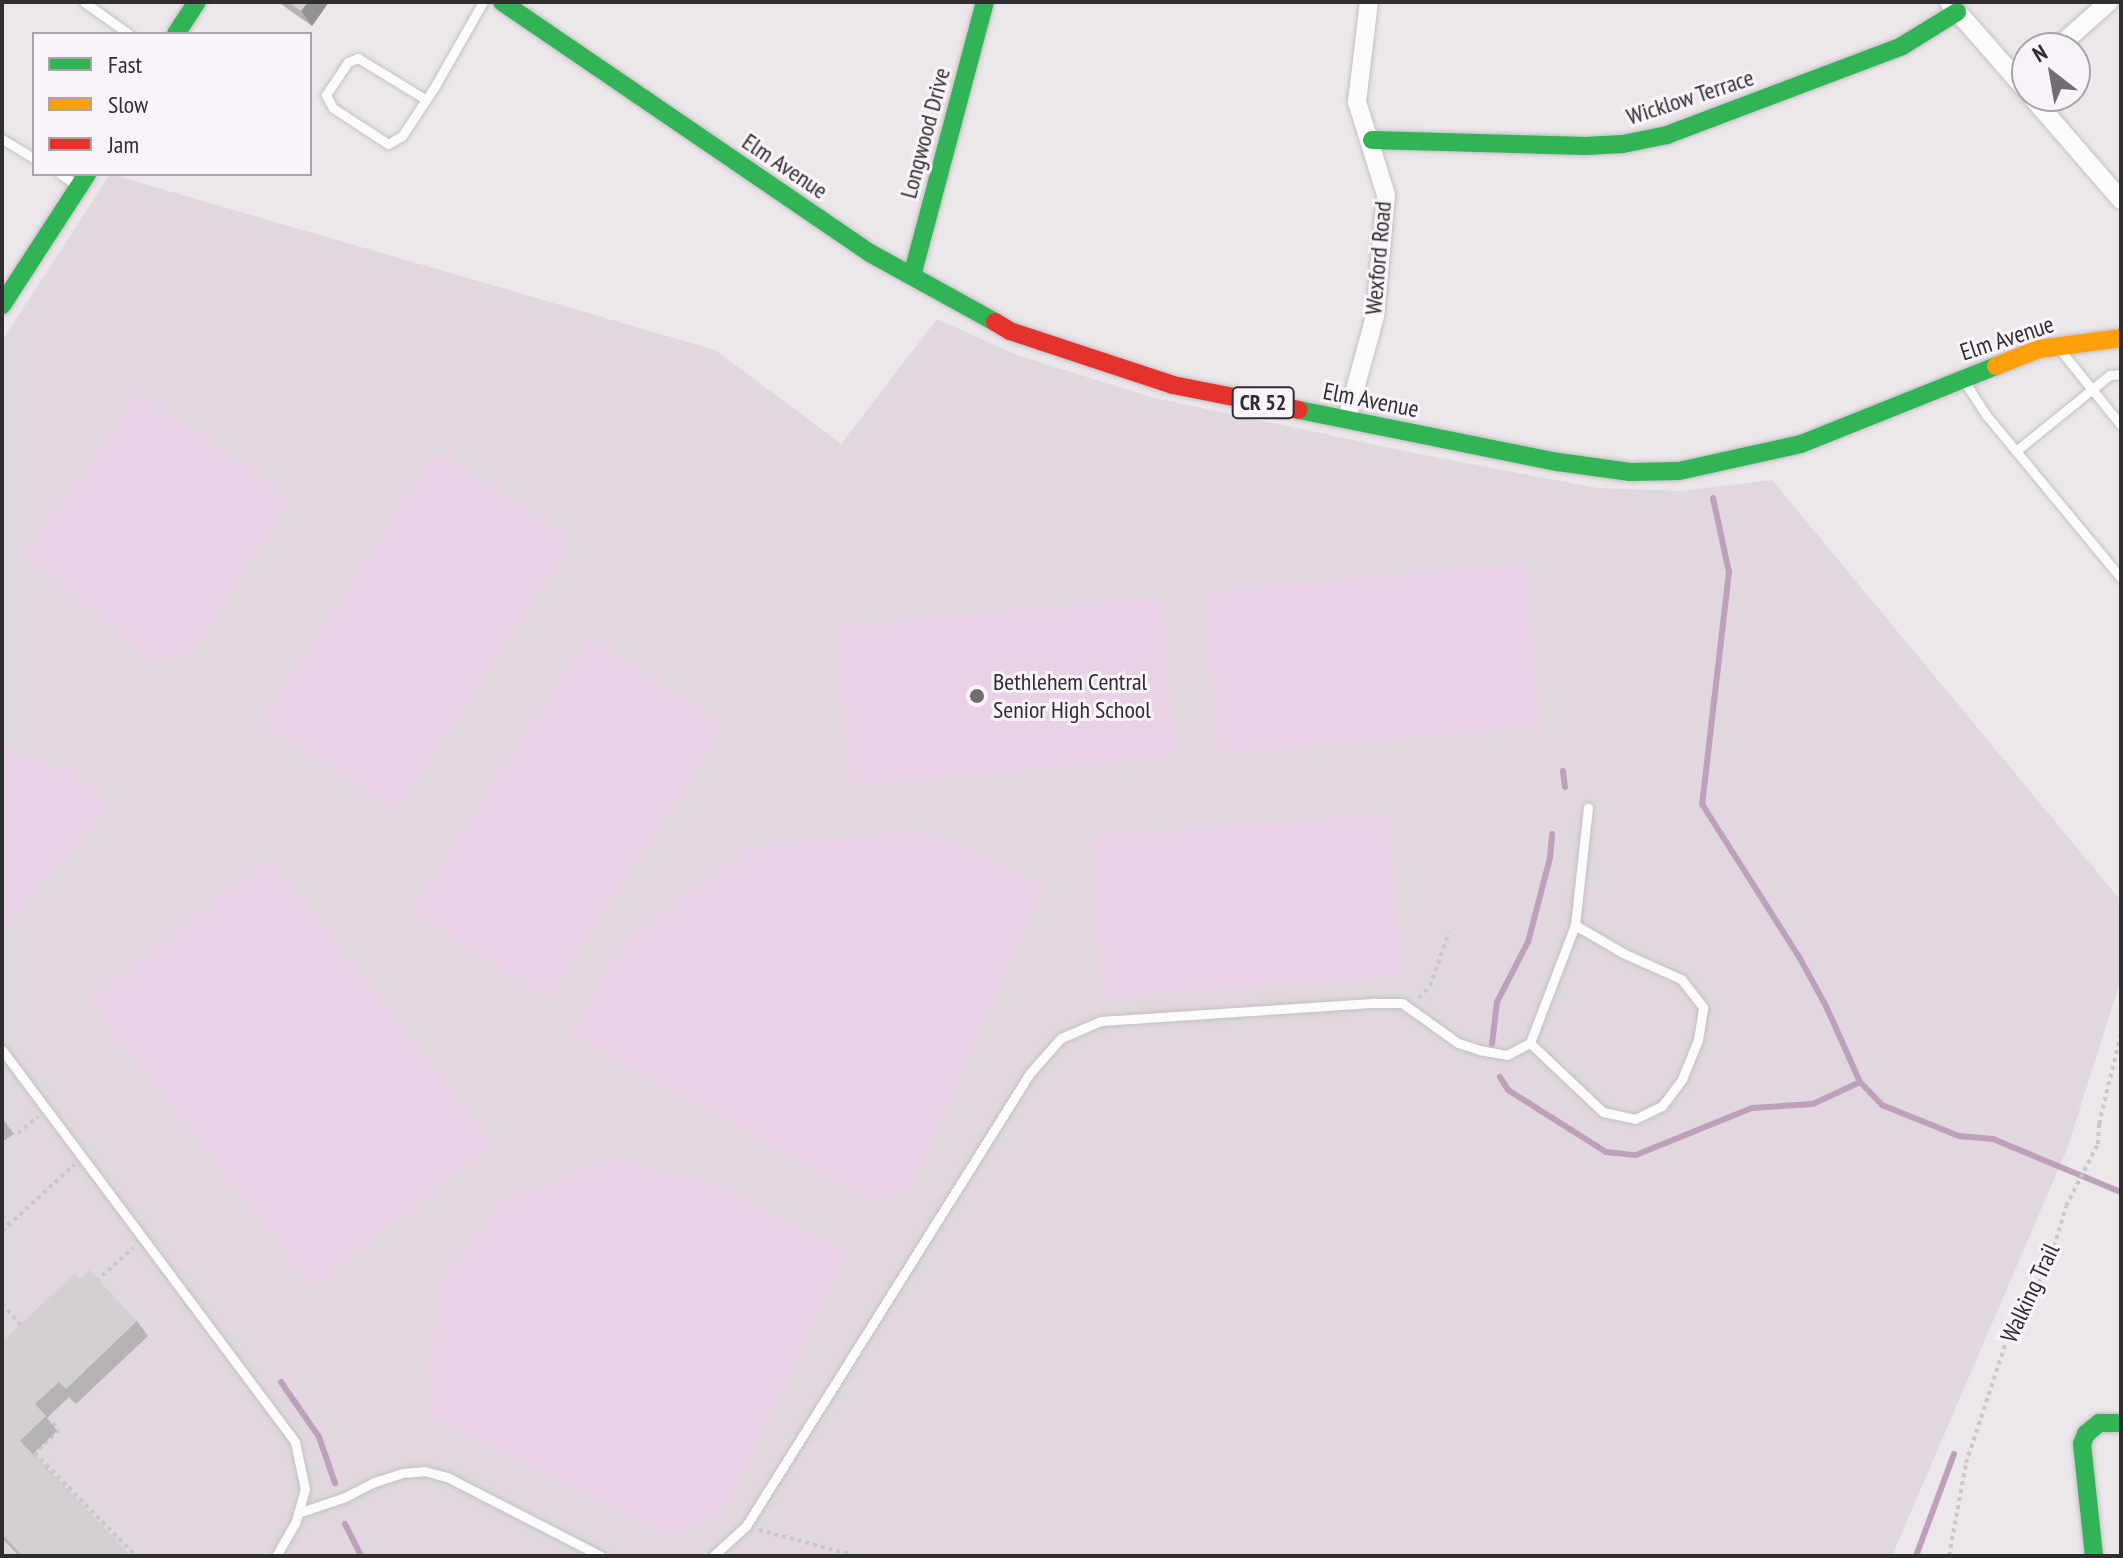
<!DOCTYPE html>
<html>
<head>
<meta charset="utf-8">
<style>
	body { margin:0 }
	#map { position:relative; width:2123px; height:1558px; overflow:hidden; background:#ece7eb; font-family:"PT Sans Narrow",sans-serif }
	div>[style] { position:absolute }
	.built>* { inset:0; background:#e1d7df }
	.green>* { inset:0; background:#e9d2e6; transform-origin:0 0 }
	.stream>* { height:6px; margin:-3px; padding:0 3px; transform-origin:3px; border-radius:3px; background:#bfa0bb }
	.path>* { height:4px; margin-top:-2px; transform-origin:0; background:repeating-linear-gradient(90deg,#c8c7c8 0 4px,transparent 0 8px) }
	.roads { filter:drop-shadow(0 0 2px #c3bfc2) drop-shadow(0 0 2px #c3bfc2) }
	.lane>* { height:9px; margin:-4.5px; padding:0 4.5px; transform-origin:4.5px; border-radius:4.5px; background:#fcfbfc }
	.street>* { height:18px; margin:-9px; padding:0 9px; transform-origin:9px; border-radius:9px; background:#fcfbfc }
	.fast>* { height:18px; margin:-9px; padding:0 9px; transform-origin:9px; border-radius:9px; background:#30b455 }
	.slow>* { height:18px; margin:-9px; padding:0 9px; transform-origin:9px; border-radius:9px; background:#ff9f0a }
	.jam>* { height:18px; margin:-9px; padding:0 9px; transform-origin:9px; border-radius:9px; background:#e5322d }
	.wall>* { inset:0; background:#b5b2b5 }
	.shaded-wall>* { inset:0; background:#949193 }
	.building>* { inset:0; background:#d3cfd2 }
	.dots>* { width:22px; height:22px; translate:-50% -50%; box-sizing:border-box; border:4px solid #faf3f9; border-radius:50% }
	span { translate:-50% -50%; white-space:nowrap; text-align:center; line-height:1.15; -webkit-text-stroke:6px #faf3f9; paint-order:stroke }
	.shield-label span { padding:2px 6px; background:#faf3f9; border:2px solid; border-radius:6px; -webkit-text-stroke-width:0 }
	.shield-label { font-size:22px; color:#2f2d2f; font-weight:700 }
	.street-label { font-size:24px; color:#2f2d2f }
	.poi-label { font-size:24px; color:#2f2d2f }
	.left { translate:0 -50%; text-align:left }
	.frame { position:absolute; inset:0; border:4px solid #2f2d2f; pointer-events:none }
	.legend { position:absolute; left:32px; top:32px; width:280px; height:144px; box-sizing:border-box; background:#faf3f9; border:2px solid #a9a4a8; margin:0; padding:10px 14px; list-style:none; font-size:24px; color:#2f2d2f }
	.legend li { display:flex; align-items:center; gap:16px; height:40px }
	.legend b { width:40px; border:2px solid #a9a4a8 }
	.north { position:absolute; left:2011px; top:32px; width:80px; height:80px; box-sizing:border-box; background:#faf3f9; border:2px solid #a9a4a8; border-radius:50%; rotate:329deg; font-size:22px; font-weight:700; line-height:32px; text-align:center; color:#2f2d2f }
	.north::after { content:''; display:block; margin:auto; width:28px; height:36px; background:#716e71; clip-path:polygon(50% 0,100% 100%,50% 72%,0 100%) }
</style>
</head>
<body>
<div id="map">
	<div class="built">
		<div style="clip-path:polygon(110px 174px,715px 350px,841px 444px,937px 319px,1017px 355px,1154px 398px,1429px 456px,1597px 488px,1681px 491px,1772px 480px,2121px 901px,2121px 979px,2067px 1149px,1892px 1556px,2px 1556px,2px 341px)"></div>
	</div>
	<div class="green">
		<div style="clip-path:polygon(138px 393px,290px 499px,192px 653px,153px 662px,23px 556px)"></div>
		<div style="left:435px;top:451px;width:164px;height:323px;rotate:33deg"></div>
		<div style="left:1525px;top:563px;width:164px;height:323px;rotate:85deg"></div>
		<div style="left:1161px;top:597px;width:161px;height:327px;rotate:85deg"></div>
		<div style="left:587px;top:637px;width:164px;height:326px;rotate:33deg"></div>
		<div style="clip-path:polygon(2px 748px,68px 770px,109px 806px,2px 930px)"></div>
		<div style="left:1389px;top:814px;width:163px;height:299px;rotate:86deg"></div>
		<div style="clip-path:polygon(923px 830px,1044px 884px,911px 1187px,875px 1203px,567px 1033px,630px 936px,748px 847px)"></div>
		<div style="left:269px;top:858px;width:364px;height:231px;rotate:52deg"></div>
		<div style="clip-path:polygon(611px 1159px,721px 1185px,847px 1253px,725px 1509px,670px 1537px,430px 1415px,428px 1365px,442px 1281px,499px 1201px)"></div>
	</div>
	<div class="stream">
		<div style="left:1713px;top:498px;width:76px;rotate:77.8deg"></div>
		<div style="left:1729px;top:572px;width:234px;rotate:96.6deg"></div>
		<div style="left:1702px;top:804px;width:179px;rotate:57.6deg"></div>
		<div style="left:1798px;top:955px;width:58px;rotate:61.2deg"></div>
		<div style="left:1826px;top:1006px;width:83px;rotate:65.9deg"></div>
		<div style="left:1860px;top:1082px;width:32px;rotate:46deg"></div>
		<div style="left:1882px;top:1105px;width:83px;rotate:21.9deg"></div>
		<div style="left:1959px;top:1136px;width:34px;rotate:5deg"></div>
		<div style="left:1993px;top:1139px;width:139px;rotate:22.5deg"></div>
		<div style="left:1563px;top:771px;width:16px;rotate:83deg"></div>
		<div style="left:1492px;top:1044px;width:42px;rotate:-83.2deg"></div>
		<div style="left:1497px;top:1002px;width:68px;rotate:-62.7deg"></div>
		<div style="left:1528px;top:942px;width:87px;rotate:-75.3deg"></div>
		<div style="left:1550px;top:858px;width:24px;rotate:-85deg"></div>
		<div style="left:1500px;top:1077px;width:15px;rotate:58deg"></div>
		<div style="left:1508px;top:1090px;width:116px;rotate:32.3deg"></div>
		<div style="left:1606px;top:1152px;width:30px;rotate:6deg"></div>
		<div style="left:1636px;top:1155px;width:125px;rotate:-22.1deg"></div>
		<div style="left:1752px;top:1108px;width:61px;rotate:-3.8deg"></div>
		<div style="left:1813px;top:1104px;width:52px;rotate:-25.1deg"></div>
		<div style="left:281px;top:1382px;width:67px;rotate:55.4deg"></div>
		<div style="left:319px;top:1437px;width:49px;rotate:70.8deg"></div>
		<div style="left:345px;top:1524px;width:36px;rotate:63deg"></div>
		<div style="left:1916px;top:1556px;width:109px;rotate:-69.6deg"></div>
	</div>
	<div class="path">
		<div style="left:1419px;top:998px;width:16px;rotate:-47deg"></div>
		<div style="left:1430px;top:986px;width:57px;rotate:-70.6deg"></div>
		<div style="left:18px;top:1133px;width:26px;rotate:-39deg"></div>
		<div style="left:2px;top:1216px;width:11px;rotate:49deg"></div>
		<div style="left:2px;top:1231px;width:98px;rotate:-42.5deg"></div>
		<div style="left:96px;top:1281px;width:50px;rotate:-41.7deg"></div>
		<div style="left:2px;top:1304px;width:31px;rotate:48deg"></div>
		<div style="left:53px;top:1423px;width:9px;rotate:49deg"></div>
		<div style="left:59px;top:1430px;width:33px;rotate:136deg"></div>
		<div style="left:35px;top:1453px;width:144px;rotate:45.6deg"></div>
		<div style="left:759px;top:1530px;width:101px;rotate:14.9deg"></div>
		<div style="left:1949px;top:1556px;width:95px;rotate:-79.6deg"></div>
		<div style="left:1966px;top:1463px;width:131px;rotate:-71.7deg"></div>
		<div style="left:2007px;top:1339px;width:88px;rotate:-60.8deg"></div>
		<div style="left:2050px;top:1262px;width:58px;rotate:-74.1deg"></div>
		<div style="left:2066px;top:1206px;width:70px;rotate:-62.7deg"></div>
		<div style="left:2098px;top:1144px;width:20px;rotate:-87deg"></div>
		<div style="left:2099px;top:1124px;width:93px;rotate:-76.3deg"></div>
	</div>
	<div class="roads">
		<div class="lane">
			<div style="left:84px;top:2px;width:55px;rotate:35.4deg"></div>
			<div style="left:425px;top:99px;width:79px;rotate:-148.5deg"></div>
			<div style="left:358px;top:58px;width:11px;rotate:158deg"></div>
			<div style="left:348px;top:62px;width:40px;rotate:124deg"></div>
			<div style="left:326px;top:95px;width:15px;rotate:62deg"></div>
			<div style="left:333px;top:108px;width:66px;rotate:33.2deg"></div>
			<div style="left:388px;top:144px;width:16px;rotate:-30deg"></div>
			<div style="left:402px;top:136px;width:60px;rotate:-56.6deg"></div>
			<div style="left:435px;top:86px;width:97px;rotate:-60.3deg"></div>
			<div style="left:2px;top:139px;width:37px;rotate:31deg"></div>
			<div style="left:60px;top:174px;width:20px;rotate:33deg"></div>
			<div style="left:2061px;top:351px;width:95px;rotate:51deg"></div>
			<div style="left:1966px;top:384px;width:38px;rotate:57deg"></div>
			<div style="left:1987px;top:416px;width:210px;rotate:50.4deg"></div>
			<div style="left:2016px;top:451px;width:121px;rotate:-39deg"></div>
			<div style="left:2110px;top:375px;width:11px;rotate:-5deg"></div>
			<div style="left:1575px;top:925px;width:126px;rotate:110.9deg"></div>
			<div style="left:1530px;top:1043px;width:100px;rotate:43.4deg"></div>
			<div style="left:1603px;top:1112px;width:33px;rotate:12deg"></div>
			<div style="left:1635px;top:1119px;width:30px;rotate:-26deg"></div>
			<div style="left:1662px;top:1106px;width:34px;rotate:-53deg"></div>
			<div style="left:1682px;top:1079px;width:42px;rotate:-67.7deg"></div>
			<div style="left:1698px;top:1040px;width:33px;rotate:-81deg"></div>
			<div style="left:1703px;top:1007px;width:36px;rotate:-128deg"></div>
			<div style="left:1681px;top:979px;width:64px;rotate:-155.9deg"></div>
			<div style="left:1623px;top:953px;width:56px;rotate:-149.7deg"></div>
			<div style="left:1575px;top:925px;width:118px;rotate:-83.7deg"></div>
			<div style="left:2px;top:1050px;width:489px;rotate:53.2deg"></div>
			<div style="left:295px;top:1442px;width:48px;rotate:78deg"></div>
			<div style="left:305px;top:1489px;width:35px;rotate:106deg"></div>
			<div style="left:295px;top:1523px;width:38px;rotate:120deg"></div>
			<div style="left:298px;top:1513px;width:50px;rotate:-18.8deg"></div>
			<div style="left:345px;top:1497px;width:34px;rotate:-27deg"></div>
			<div style="left:375px;top:1482px;width:29px;rotate:-18deg"></div>
			<div style="left:403px;top:1473px;width:21px;rotate:-5deg"></div>
			<div style="left:424px;top:1471px;width:24px;rotate:15deg"></div>
			<div style="left:447px;top:1477px;width:173px;rotate:27.2deg"></div>
			<div style="left:713px;top:1556px;width:45px;rotate:-42.3deg"></div>
			<div style="left:746px;top:1526px;width:535px;rotate:-57.92deg"></div>
			<div style="left:1030px;top:1073px;width:47px;rotate:-48.5deg"></div>
			<div style="left:1061px;top:1038px;width:43px;rotate:-23deg"></div>
			<div style="left:1101px;top:1021px;width:275px;rotate:-3.8deg"></div>
			<div style="left:1375px;top:1003px;width:27px"></div>
			<div style="left:1402px;top:1003px;width:69px;rotate:35.5deg"></div>
			<div style="left:1458px;top:1043px;width:22px;rotate:18deg"></div>
			<div style="left:1479px;top:1050px;width:28px;rotate:10deg"></div>
			<div style="left:1507px;top:1055px;width:26px;rotate:-28deg"></div>
		</div>
		<div class="street">
			<div style="left:1949px;top:2px;width:118px;rotate:48.8deg"></div>
			<div style="left:2057px;top:48px;width:69px;rotate:-41.5deg"></div>
			<div style="left:2031px;top:96px;width:138px;rotate:49.1deg"></div>
			<div style="left:1347px;top:419px;width:107px;rotate:-74.8deg"></div>
			<div style="left:1375px;top:316px;width:121px;rotate:-84.8deg"></div>
			<div style="left:1386px;top:195px;width:97px;rotate:-107.3deg"></div>
			<div style="left:1357px;top:102px;width:101px;rotate:-83.2deg"></div>
		</div>
		<div class="fast">
			<div style="left:502px;top:2px;width:445px;rotate:34.3deg"></div>
			<div style="left:870px;top:253px;width:143px;rotate:28.9deg"></div>
			<div style="left:176px;top:34px;width:38px;rotate:-57deg"></div>
			<div style="left:1372px;top:140px;width:214px;rotate:1.6deg"></div>
			<div style="left:1586px;top:146px;width:37px;rotate:-3deg"></div>
			<div style="left:1623px;top:144px;width:45px;rotate:-11.6deg"></div>
			<div style="left:1667px;top:135px;width:251px;rotate:-20.7deg"></div>
			<div style="left:1902px;top:46px;width:65px;rotate:-31.7deg"></div>
			<div style="left:912px;top:276px;width:284px;rotate:-75.1deg"></div>
			<div style="left:2px;top:305px;width:156px;rotate:-57deg"></div>
			<div style="left:1299px;top:410px;width:264px;rotate:11.4deg"></div>
			<div style="left:1558px;top:462px;width:73px;rotate:7.9deg"></div>
			<div style="left:1630px;top:472px;width:49px;rotate:-1.2deg"></div>
			<div style="left:1679px;top:471px;width:125px;rotate:-12.5deg"></div>
			<div style="left:1801px;top:444px;width:210px;rotate:-21.8deg"></div>
			<div style="left:2094px;top:1556px;width:113px;rotate:-96.1deg"></div>
			<div style="left:2082px;top:1444px;width:11px;rotate:-68deg"></div>
			<div style="left:2086px;top:1434px;width:17px;rotate:-40deg"></div>
			<div style="left:2099px;top:1423px;width:22px"></div>
		</div>
		<div class="slow">
			<div style="left:1996px;top:366px;width:46px;rotate:-21.6deg"></div>
			<div style="left:2039px;top:349px;width:83px;rotate:-7.6deg"></div>
		</div>
		<div class="jam">
			<div style="left:995px;top:322px;width:17px;rotate:31deg"></div>
			<div style="left:1010px;top:331px;width:172px;rotate:18.3deg"></div>
			<div style="left:1173px;top:385px;width:128px;rotate:11.2deg"></div>
		</div>
	</div>
	<div class="wall">
		<div style="clip-path:polygon(278px 2px,329px 2px,312px 26px)"></div>
		<div style="clip-path:polygon(2px 1118px,14px 1134px,2px 1142px)"></div>
		<div style="clip-path:polygon(80px 1279px,137px 1321px,148px 1336px,76px 1404px,69px 1397px,47px 1418px,57px 1431px,33px 1454px,130px 1556px,19px 1556px,2px 1538px,2px 1342px)"></div>
	</div>
	<div class="shaded-wall">
		<div style="clip-path:polygon(308px 2px,329px 2px,312px 26px,301px 11px)"></div>
	</div>
	<div class="building">
		<div style="clip-path:polygon(288px 2px,308px 2px,301px 11px)"></div>
		<div style="clip-path:polygon(89px 1270px,137px 1321px,66px 1389px,59px 1382px,35px 1404px,46px 1416px,20px 1441px,130px 1556px,22px 1556px,2px 1534px,2px 1342px,75px 1273px,80px 1279px)"></div>
	</div>
	<div class="dots">
		<div style="left:977px;top:696px;background:#716e71"></div>
	</div>
	<div class="shield-label">
		<span style="left:1263px;top:403px">CR 52</span>
	</div>
	<div class="street-label">
		<span style="left:1690px;top:97px;rotate:-18deg">Wicklow Terrace</span>
		<span style="left:925px;top:133px;rotate:-75deg">Longwood Drive</span>
		<span style="left:785px;top:166px;rotate:34deg">Elm Avenue</span>
		<span style="left:1378px;top:258px;rotate:-85deg">Wexford Road</span>
		<span style="left:2007px;top:338px;rotate:-18deg">Elm Avenue</span>
		<span style="left:1371px;top:400px;rotate:11deg">Elm Avenue</span>
		<span style="left:2030px;top:1293px;rotate:-65deg">Walking Trail</span>
	</div>
	<div class="poi-label">
		<span class="left" style="left:993px;top:696px">Bethlehem Central<br>Senior High School</span>
	</div>
	<div class="frame"></div>
	<ul class="legend">
	<li><b style="height:10px;background:#30b455"></b>Fast</li>
	<li><b style="height:10px;background:#ff9f0a"></b>Slow</li>
	<li><b style="height:10px;background:#e5322d"></b>Jam</li>
	</ul>
	<div class="north">N</div>
</div>
</body>
</html>
